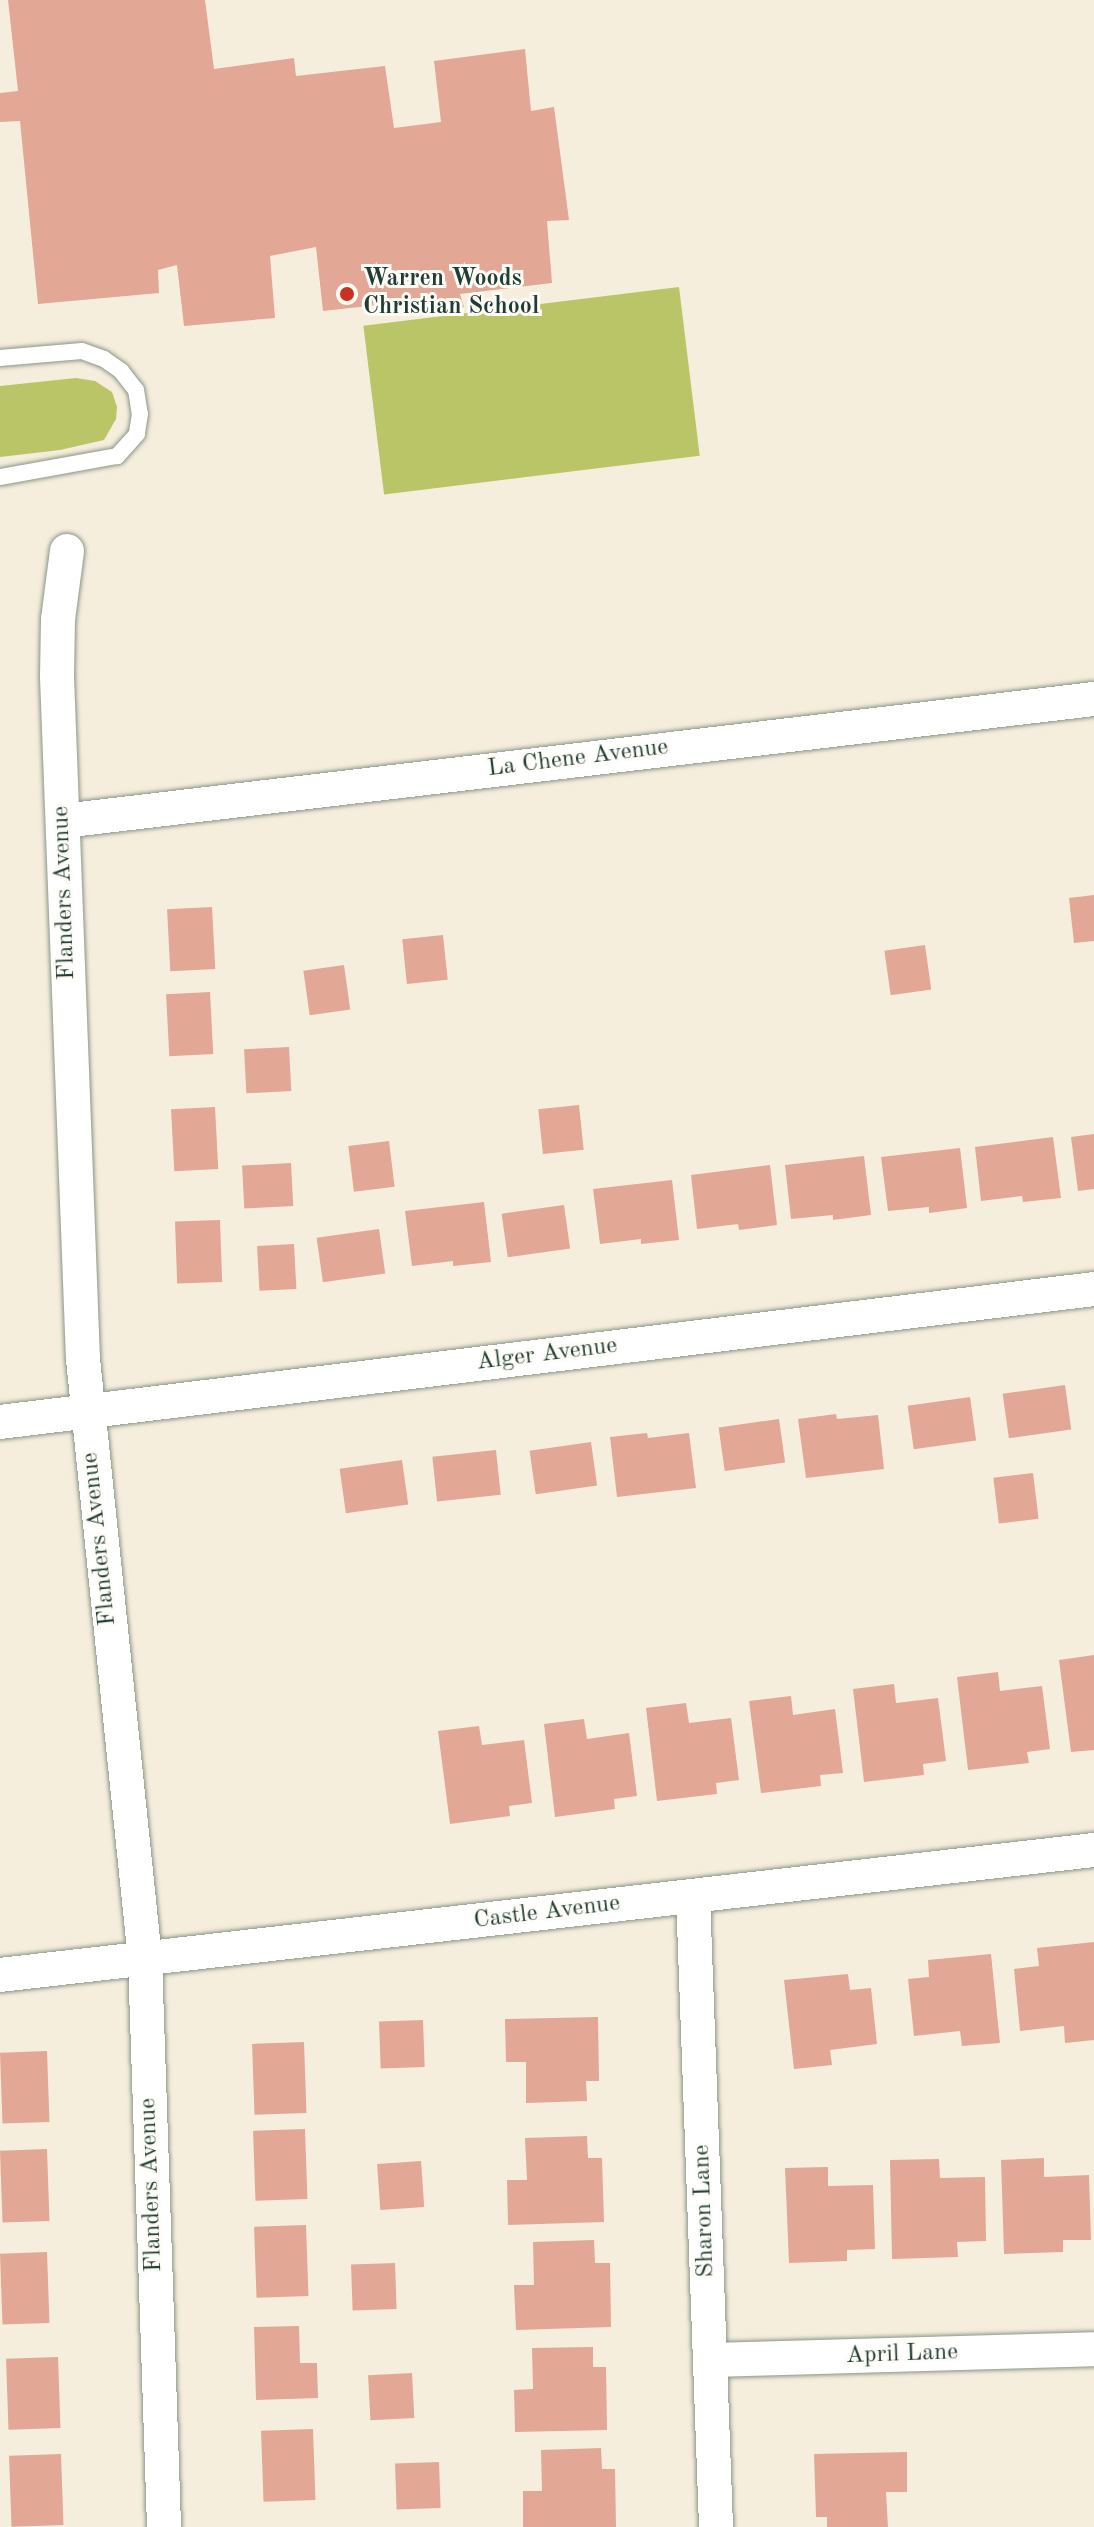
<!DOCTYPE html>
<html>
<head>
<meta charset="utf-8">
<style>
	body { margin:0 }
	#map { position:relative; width:1094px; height:2527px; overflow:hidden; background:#f6eedc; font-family:"Old Standard TT",serif }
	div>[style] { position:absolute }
	.green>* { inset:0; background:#b9c567; transform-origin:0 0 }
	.building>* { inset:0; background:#e3a795; transform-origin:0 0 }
	.roads { filter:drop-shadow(0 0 2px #8a9688) drop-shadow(0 0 2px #8a9688) }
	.service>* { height:16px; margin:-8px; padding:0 8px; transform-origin:8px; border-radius:8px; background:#fff }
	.minor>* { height:34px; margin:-17px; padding:0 17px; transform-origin:17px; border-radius:17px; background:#fff }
	.dots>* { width:22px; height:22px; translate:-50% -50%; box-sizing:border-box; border:4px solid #fdfcf7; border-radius:50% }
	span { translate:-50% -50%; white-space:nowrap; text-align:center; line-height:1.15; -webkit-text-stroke:6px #fdfcf7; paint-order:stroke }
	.poi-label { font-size:24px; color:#1f3d34; font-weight:700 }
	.left { translate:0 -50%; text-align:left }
	.street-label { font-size:24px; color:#1f3d34 }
</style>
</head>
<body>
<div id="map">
	<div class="green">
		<div style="left:679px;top:287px;width:170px;height:318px;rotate:83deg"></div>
		<div style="clip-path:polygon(76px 378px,95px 381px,112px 392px,117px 407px,116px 419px,104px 440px,60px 450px,0 457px,0 386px)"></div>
	</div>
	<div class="building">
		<div style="clip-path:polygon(8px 0,205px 0,214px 69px,294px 58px,296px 76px,385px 66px,394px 128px,441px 122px,434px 61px,525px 49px,531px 111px,554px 107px,569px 220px,547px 221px,552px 283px,460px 294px,464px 307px,414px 313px,414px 301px,323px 311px,316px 247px,270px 256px,275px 318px,184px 326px,177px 265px,158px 270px,159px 293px,38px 304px,20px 121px,0 122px,0 93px,18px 91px)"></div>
		<div style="clip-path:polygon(1094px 895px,1094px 941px,1074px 943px,1069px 898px)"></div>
		<div style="left:212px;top:907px;width:62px;height:45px;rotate:87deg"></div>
		<div style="left:443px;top:935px;width:45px;height:41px;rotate:84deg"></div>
		<div style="left:925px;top:945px;width:45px;height:41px;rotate:82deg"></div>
		<div style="left:344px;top:965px;width:45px;height:41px;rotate:82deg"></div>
		<div style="left:210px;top:992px;width:62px;height:44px;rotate:87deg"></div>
		<div style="left:289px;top:1047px;width:44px;height:45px;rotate:87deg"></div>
		<div style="left:579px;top:1105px;width:45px;height:41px;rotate:84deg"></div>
		<div style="left:215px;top:1107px;width:62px;height:44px;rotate:87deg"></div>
		<div style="clip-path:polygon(1094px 1134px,1094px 1189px,1078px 1191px,1071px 1137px)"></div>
		<div style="clip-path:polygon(1053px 1137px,1061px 1198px,1023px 1202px,1022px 1196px,981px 1201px,975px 1147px)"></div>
		<div style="left:389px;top:1141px;width:46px;height:41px;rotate:83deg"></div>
		<div style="clip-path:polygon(960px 1148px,967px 1208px,929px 1213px,929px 1207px,888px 1211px,881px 1157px)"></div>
		<div style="clip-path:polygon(864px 1156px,871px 1215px,833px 1220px,833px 1215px,791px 1219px,785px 1165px)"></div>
		<div style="left:291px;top:1163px;width:43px;height:49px;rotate:87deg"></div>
		<div style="clip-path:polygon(770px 1165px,777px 1225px,739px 1230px,738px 1224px,697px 1229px,691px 1175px)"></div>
		<div style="clip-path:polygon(672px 1180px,679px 1240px,641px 1244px,641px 1239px,600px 1244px,593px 1189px)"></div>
		<div style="clip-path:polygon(484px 1202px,491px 1262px,453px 1266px,453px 1261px,412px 1266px,405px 1211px)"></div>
		<div style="left:564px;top:1205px;width:44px;height:63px;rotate:82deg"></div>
		<div style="left:220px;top:1220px;width:62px;height:45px;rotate:88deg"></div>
		<div style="left:379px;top:1229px;width:45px;height:63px;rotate:82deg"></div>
		<div style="left:294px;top:1244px;width:45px;height:37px;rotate:87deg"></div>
		<div style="left:1065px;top:1385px;width:45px;height:63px;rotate:82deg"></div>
		<div style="left:970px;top:1397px;width:44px;height:63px;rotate:82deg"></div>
		<div style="clip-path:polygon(836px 1414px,837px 1419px,878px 1415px,884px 1469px,806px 1478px,798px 1419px)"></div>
		<div style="left:779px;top:1419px;width:44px;height:61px;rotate:82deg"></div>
		<div style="clip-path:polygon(647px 1433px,648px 1438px,689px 1433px,696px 1488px,617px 1497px,610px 1437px)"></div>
		<div style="left:591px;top:1442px;width:44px;height:62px;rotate:82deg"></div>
		<div style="left:496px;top:1450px;width:45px;height:64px;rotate:84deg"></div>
		<div style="left:402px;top:1460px;width:45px;height:63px;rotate:82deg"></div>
		<div style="left:1033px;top:1473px;width:46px;height:40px;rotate:83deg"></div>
		<div style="clip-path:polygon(1094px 1655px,1094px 1750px,1071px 1752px,1059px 1660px)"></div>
		<div style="clip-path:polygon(998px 1672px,1000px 1691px,1042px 1686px,1050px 1749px,1027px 1752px,1029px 1763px,968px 1770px,957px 1677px)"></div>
		<div style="clip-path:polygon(894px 1684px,896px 1703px,938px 1698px,946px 1761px,923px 1764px,924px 1775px,864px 1782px,853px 1689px)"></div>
		<div style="clip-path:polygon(791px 1696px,793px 1715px,835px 1709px,843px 1773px,820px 1775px,821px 1786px,761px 1793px,749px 1701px)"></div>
		<div style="clip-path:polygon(686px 1703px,689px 1723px,731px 1718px,739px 1780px,716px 1783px,717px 1794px,657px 1801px,646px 1708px)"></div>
		<div style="clip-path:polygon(584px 1719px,587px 1739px,629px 1733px,637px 1796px,614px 1799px,615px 1809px,555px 1817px,544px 1724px)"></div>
		<div style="clip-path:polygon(479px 1726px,482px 1745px,524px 1740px,532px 1803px,509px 1806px,510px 1816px,450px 1824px,438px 1731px)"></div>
		<div style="clip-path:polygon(1094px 1942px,1094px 2040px,1065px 2043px,1064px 2026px,1020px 2031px,1014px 1969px,1039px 1966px,1037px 1948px)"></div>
		<div style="clip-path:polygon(991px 1954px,1000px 2043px,962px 2046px,960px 2031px,914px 2036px,908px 1979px,929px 1977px,928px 1960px)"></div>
		<div style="clip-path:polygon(848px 1974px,850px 1990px,871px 1988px,877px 2044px,830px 2050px,832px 2065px,794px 2069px,784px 1980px)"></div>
		<div style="clip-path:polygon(598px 2017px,599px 2081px,586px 2081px,587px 2101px,526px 2103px,526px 2062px,506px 2062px,505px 2019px)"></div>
		<div style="left:423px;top:2020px;width:47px;height:44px;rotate:88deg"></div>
		<div style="left:304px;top:2042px;width:71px;height:52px;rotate:88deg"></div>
		<div style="left:47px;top:2051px;width:71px;height:47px;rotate:88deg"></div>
		<div style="left:305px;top:2129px;width:70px;height:52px;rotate:88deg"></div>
		<div style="clip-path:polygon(587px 2136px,588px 2158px,602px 2158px,604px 2222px,508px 2225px,507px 2180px,527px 2180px,525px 2138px)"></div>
		<div style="left:47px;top:2149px;width:72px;height:47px;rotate:88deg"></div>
		<div style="clip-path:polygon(1044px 2158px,1044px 2177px,1089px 2175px,1091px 2240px,1063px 2240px,1063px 2252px,1004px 2254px,1001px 2160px)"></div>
		<div style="clip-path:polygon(939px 2159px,940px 2178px,985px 2177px,986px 2241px,957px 2242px,958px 2257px,892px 2259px,890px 2160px)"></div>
		<div style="left:421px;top:2161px;width:46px;height:44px;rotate:86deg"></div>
		<div style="clip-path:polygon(828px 2167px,828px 2186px,873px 2185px,875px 2249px,847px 2250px,847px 2261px,789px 2263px,785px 2168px)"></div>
		<div style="left:306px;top:2225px;width:71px;height:52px;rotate:88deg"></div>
		<div style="clip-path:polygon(594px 2240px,595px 2263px,610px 2263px,611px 2327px,516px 2330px,514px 2285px,534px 2285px,533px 2242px)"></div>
		<div style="left:47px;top:2252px;width:71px;height:47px;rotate:88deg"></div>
		<div style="left:395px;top:2263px;width:46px;height:44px;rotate:88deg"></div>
		<div style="clip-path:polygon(299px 2326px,300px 2363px,317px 2363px,318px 2398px,256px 2400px,254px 2327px)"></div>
		<div style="clip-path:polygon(593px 2347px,593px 2367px,606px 2367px,607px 2430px,515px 2432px,514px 2390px,533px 2389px,532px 2348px)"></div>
		<div style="left:58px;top:2357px;width:71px;height:52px;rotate:88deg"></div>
		<div style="left:412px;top:2373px;width:45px;height:44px;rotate:87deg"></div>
		<div style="left:313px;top:2429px;width:71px;height:52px;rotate:88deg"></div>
		<div style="clip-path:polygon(601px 2448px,602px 2469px,615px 2469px,616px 2527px,523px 2527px,523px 2491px,542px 2491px,541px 2450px)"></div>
		<div style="clip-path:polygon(907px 2452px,907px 2492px,886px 2492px,888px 2527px,827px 2527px,827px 2517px,816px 2517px,814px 2454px)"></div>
		<div style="left:61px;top:2454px;width:71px;height:52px;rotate:88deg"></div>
		<div style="left:439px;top:2462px;width:46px;height:44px;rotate:88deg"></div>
	</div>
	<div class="roads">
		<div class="service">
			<div style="left:0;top:358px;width:82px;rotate:-4.9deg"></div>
			<div style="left:82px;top:351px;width:23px;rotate:20deg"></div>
			<div style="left:104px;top:359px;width:21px;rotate:35deg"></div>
			<div style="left:121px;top:371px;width:24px;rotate:52deg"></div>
			<div style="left:136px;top:390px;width:24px;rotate:81deg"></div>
			<div style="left:140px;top:414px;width:20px;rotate:99deg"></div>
			<div style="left:137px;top:434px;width:30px;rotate:132deg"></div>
			<div style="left:117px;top:456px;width:119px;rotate:169.8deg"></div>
		</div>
		<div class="minor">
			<div style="left:67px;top:551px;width:69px;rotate:97.5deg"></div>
			<div style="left:58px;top:619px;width:58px;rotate:91deg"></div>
			<div style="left:57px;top:677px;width:682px;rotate:87.82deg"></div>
			<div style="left:83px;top:1359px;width:603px;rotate:84.1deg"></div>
			<div style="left:145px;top:1959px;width:568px;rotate:88.08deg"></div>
			<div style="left:63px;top:821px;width:1038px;rotate:-6.75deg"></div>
			<div style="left:0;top:1422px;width:1102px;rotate:-6.93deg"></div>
			<div style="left:693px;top:1896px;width:631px;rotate:87.91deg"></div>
			<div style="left:0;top:1975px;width:1101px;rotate:-6.52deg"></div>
			<div style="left:711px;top:2360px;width:383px;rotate:-1.6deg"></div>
		</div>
	</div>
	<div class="dots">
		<div style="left:347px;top:294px;background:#c8321e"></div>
	</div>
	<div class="poi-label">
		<span class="left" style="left:363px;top:294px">Warren Woods<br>Christian School</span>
	</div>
	<div class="street-label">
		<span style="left:578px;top:759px;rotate:-7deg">La Chene Avenue</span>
		<span style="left:65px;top:893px;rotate:-92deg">Flanders Avenue</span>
		<span style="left:547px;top:1355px;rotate:-7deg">Alger Avenue</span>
		<span style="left:100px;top:1539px;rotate:-96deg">Flanders Avenue</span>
		<span style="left:547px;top:1913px;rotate:-7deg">Castle Avenue</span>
		<span style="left:152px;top:2185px;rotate:-92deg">Flanders Avenue</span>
		<span style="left:705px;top:2211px;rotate:-92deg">Sharon Lane</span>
		<span style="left:902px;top:2355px;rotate:-2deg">April Lane</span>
	</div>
</div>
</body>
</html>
